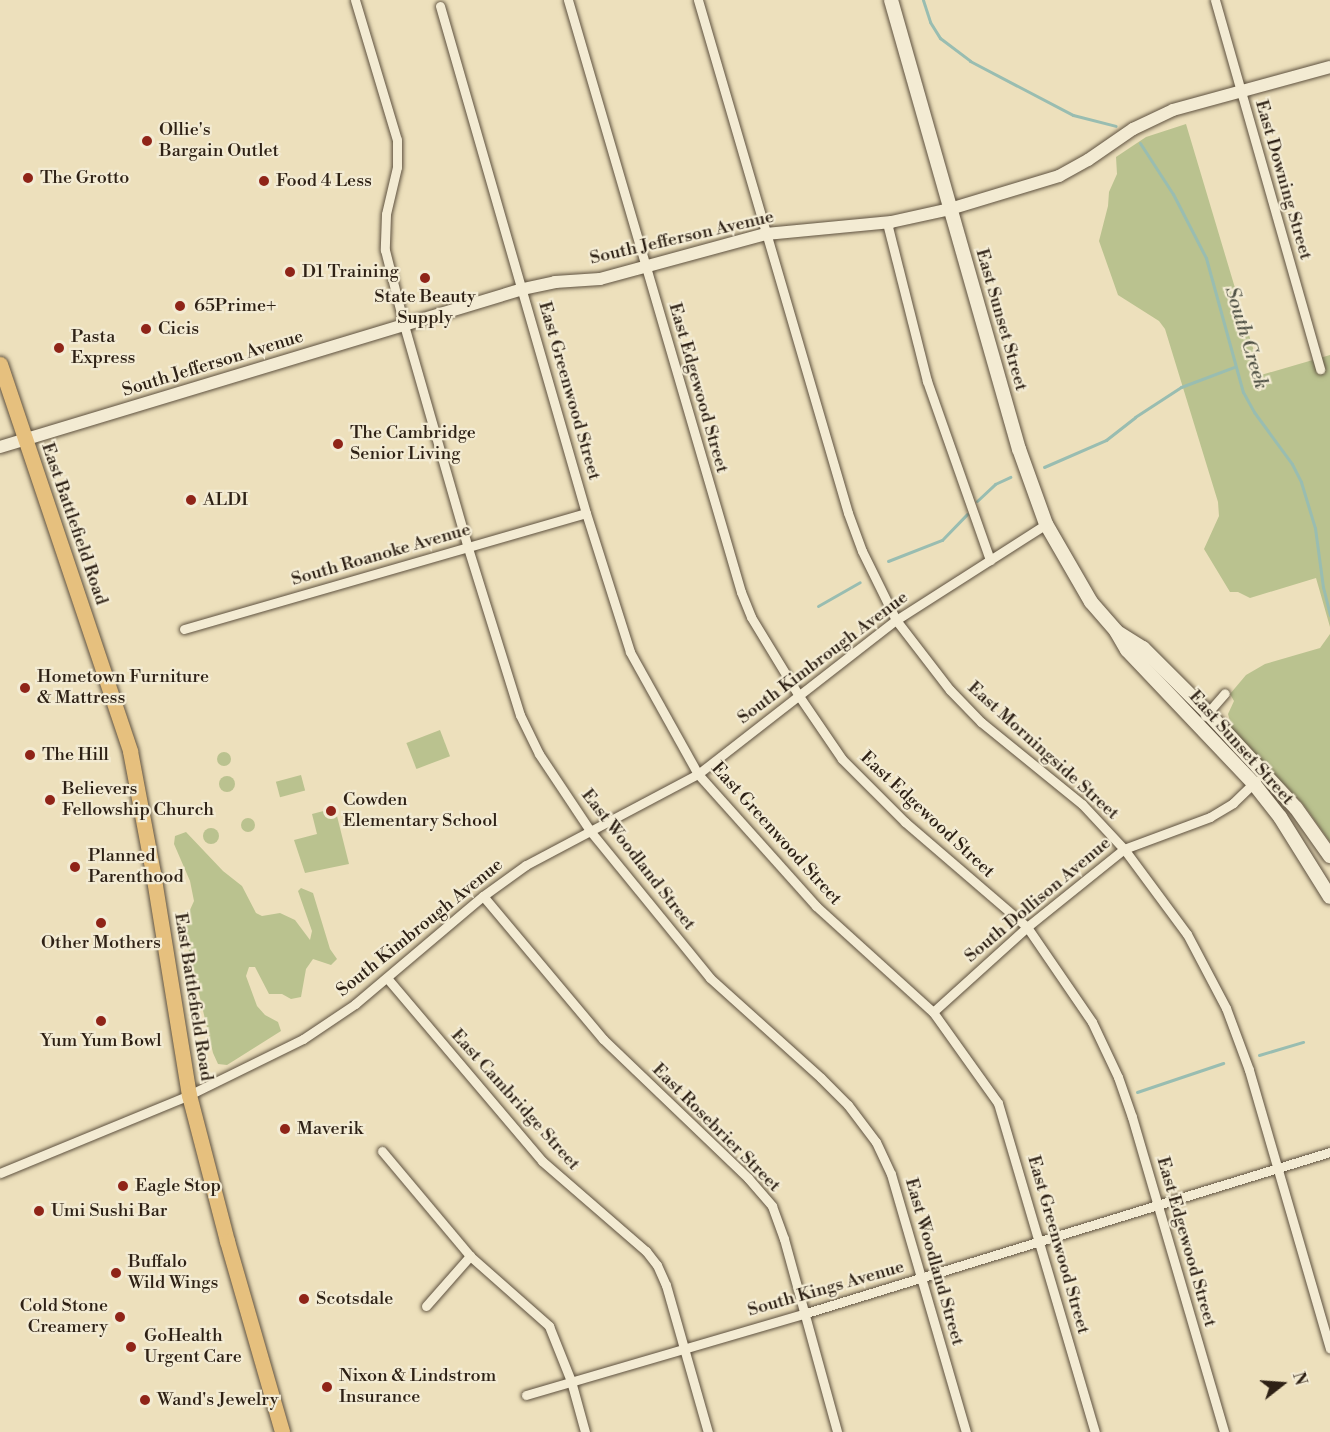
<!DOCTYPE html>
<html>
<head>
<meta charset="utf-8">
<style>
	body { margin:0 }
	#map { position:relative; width:1330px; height:1432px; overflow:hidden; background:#ede0bc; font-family:"Libre Bodoni",serif }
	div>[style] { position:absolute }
	.green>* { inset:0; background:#bac28f; transform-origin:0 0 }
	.round { border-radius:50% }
	.stream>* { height:3px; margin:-1.5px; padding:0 1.5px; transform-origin:1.5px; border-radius:1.5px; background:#99bdb1 }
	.roads { filter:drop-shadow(0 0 2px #5e513f) drop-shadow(0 0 2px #5e513f) }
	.minor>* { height:9px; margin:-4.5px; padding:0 4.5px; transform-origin:4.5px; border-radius:4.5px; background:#f3ebd3 }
	.tertiary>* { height:12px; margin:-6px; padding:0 6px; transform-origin:6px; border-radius:6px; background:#f3ebd3 }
	.secondary>* { height:14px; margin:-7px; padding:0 7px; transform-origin:7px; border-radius:7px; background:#f3ebd3 }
	.primary>* { height:15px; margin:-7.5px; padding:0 7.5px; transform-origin:7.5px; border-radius:7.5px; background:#e6c07e }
	.dots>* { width:16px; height:16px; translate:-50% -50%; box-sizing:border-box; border:3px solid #f3ebd3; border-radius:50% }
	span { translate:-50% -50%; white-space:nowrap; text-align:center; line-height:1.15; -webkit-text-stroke:4.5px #f3ebd3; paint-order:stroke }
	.poi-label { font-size:18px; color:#2e2115 }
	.left { translate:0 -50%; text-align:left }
	.right { translate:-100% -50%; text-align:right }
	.street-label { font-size:18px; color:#2e2115 }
	.water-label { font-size:20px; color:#4e5044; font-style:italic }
	.north { position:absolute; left:1252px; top:1354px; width:60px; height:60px; -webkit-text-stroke:4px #f3ebd3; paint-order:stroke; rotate:73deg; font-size:16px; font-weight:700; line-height:24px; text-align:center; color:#2e2115 }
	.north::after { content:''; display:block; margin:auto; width:21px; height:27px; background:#2e2115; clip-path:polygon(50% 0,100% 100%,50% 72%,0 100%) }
</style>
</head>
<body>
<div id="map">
	<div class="green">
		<div style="clip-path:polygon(1186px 124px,1261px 375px,1330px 355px,1330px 627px,1316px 578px,1250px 598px,1238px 592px,1230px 592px,1204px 549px,1219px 516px,1218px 502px,1165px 329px,1159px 321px,1118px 295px,1099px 241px,1108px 206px,1109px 192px,1117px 174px,1116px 157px,1146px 137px)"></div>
		<div style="clip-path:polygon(1330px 634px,1330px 842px,1303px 804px,1232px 729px,1228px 714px,1234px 701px,1230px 694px,1246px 675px,1265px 664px,1320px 648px)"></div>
		<div style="left:440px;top:730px;width:28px;height:36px;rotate:69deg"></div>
		<div class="round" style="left:217px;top:752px;width:14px;height:14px"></div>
		<div style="left:301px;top:775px;width:16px;height:26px;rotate:75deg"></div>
		<div class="round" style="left:219px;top:776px;width:16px;height:16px"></div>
		<div style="clip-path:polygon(335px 808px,349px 864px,305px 873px,294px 840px,317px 834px,312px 814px)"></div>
		<div class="round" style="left:241px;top:818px;width:14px;height:14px"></div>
		<div class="round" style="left:203px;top:828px;width:16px;height:16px"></div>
		<div style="clip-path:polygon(186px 832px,223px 871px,242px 886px,256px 913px,262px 916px,280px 913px,295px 920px,310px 940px,312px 931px,298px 891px,301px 888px,313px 893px,330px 949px,337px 959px,331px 965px,313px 959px,306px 969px,301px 997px,291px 999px,282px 994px,269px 994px,255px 967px,249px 967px,246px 976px,257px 1006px,265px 1015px,278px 1022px,281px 1031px,227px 1065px,218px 1064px,213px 1053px,185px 934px,185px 921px,194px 901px,190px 881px,174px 844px,175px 836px)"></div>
	</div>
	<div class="stream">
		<div style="left:923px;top:0;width:23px;rotate:72deg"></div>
		<div style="left:930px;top:22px;width:19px;rotate:58deg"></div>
		<div style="left:940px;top:38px;width:38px;rotate:37deg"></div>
		<div style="left:970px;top:61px;width:116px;rotate:27.7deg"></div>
		<div style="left:1073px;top:115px;width:44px;rotate:14.3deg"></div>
		<div style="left:1140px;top:143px;width:61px;rotate:57.1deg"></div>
		<div style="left:1173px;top:194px;width:72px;rotate:62.7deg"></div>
		<div style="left:1206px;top:258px;width:139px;rotate:74.6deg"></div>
		<div style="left:1243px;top:392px;width:23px;rotate:61deg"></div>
		<div style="left:1254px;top:412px;width:64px;rotate:53.8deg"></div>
		<div style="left:1292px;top:464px;width:20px;rotate:63deg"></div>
		<div style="left:1301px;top:482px;width:48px;rotate:73.1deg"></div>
		<div style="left:1315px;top:528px;width:60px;rotate:82.3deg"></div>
		<div style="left:1323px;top:587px;width:29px;rotate:76deg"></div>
		<div style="left:1044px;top:467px;width:68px;rotate:-23.5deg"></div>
		<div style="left:1106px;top:440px;width:37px;rotate:-38deg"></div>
		<div style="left:1135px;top:417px;width:55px;rotate:-33.1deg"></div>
		<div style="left:1181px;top:387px;width:57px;rotate:-20.7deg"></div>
		<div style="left:977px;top:501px;width:25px;rotate:-43deg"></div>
		<div style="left:995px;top:484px;width:17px;rotate:-25deg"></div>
		<div style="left:888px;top:561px;width:58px;rotate:-21.3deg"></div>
		<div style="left:942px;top:540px;width:36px;rotate:-46deg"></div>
		<div style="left:818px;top:606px;width:48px;rotate:-29.7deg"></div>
		<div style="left:1259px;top:1055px;width:46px;rotate:-16.5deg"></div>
		<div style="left:1137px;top:1092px;width:91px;rotate:-18.6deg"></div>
	</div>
	<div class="roads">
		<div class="minor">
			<div style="left:355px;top:0;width:146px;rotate:73.3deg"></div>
			<div style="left:397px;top:140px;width:27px;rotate:90deg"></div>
			<div style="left:397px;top:167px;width:48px;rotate:103.2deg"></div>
			<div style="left:386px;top:214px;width:36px;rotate:92deg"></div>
			<div style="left:385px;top:250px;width:77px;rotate:75.8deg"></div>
			<div style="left:404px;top:325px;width:232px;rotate:74deg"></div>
			<div style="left:468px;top:548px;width:175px;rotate:72.7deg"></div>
			<div style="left:520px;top:715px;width:43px;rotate:64deg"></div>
			<div style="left:539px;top:754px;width:94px;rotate:56.3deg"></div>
			<div style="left:591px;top:832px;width:188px;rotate:50.8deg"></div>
			<div style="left:710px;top:978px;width:149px;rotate:42deg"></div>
			<div style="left:821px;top:1078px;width:38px;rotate:45deg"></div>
			<div style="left:848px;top:1105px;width:46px;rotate:52.9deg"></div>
			<div style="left:876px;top:1142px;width:35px;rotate:65deg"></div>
			<div style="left:891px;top:1174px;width:269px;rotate:73.8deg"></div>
			<div style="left:568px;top:0;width:617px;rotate:73.71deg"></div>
			<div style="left:741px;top:592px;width:27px;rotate:68deg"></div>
			<div style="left:751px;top:617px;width:92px;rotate:58.7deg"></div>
			<div style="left:799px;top:696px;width:76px;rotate:55.7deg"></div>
			<div style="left:842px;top:759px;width:89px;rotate:45deg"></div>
			<div style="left:905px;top:822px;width:161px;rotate:40.7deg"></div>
			<div style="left:1027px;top:927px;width:115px;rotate:55.6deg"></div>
			<div style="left:1092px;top:1022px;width:61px;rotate:64.7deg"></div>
			<div style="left:1118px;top:1077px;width:42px;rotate:70.7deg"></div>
			<div style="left:1132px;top:1117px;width:328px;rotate:73.7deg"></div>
			<div style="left:698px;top:0;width:534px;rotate:73.7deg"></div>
			<div style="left:848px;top:513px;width:40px;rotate:69.8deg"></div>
			<div style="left:862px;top:551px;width:77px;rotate:63.8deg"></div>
			<div style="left:896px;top:620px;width:88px;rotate:52.4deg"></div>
			<div style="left:950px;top:690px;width:45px;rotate:45.9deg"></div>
			<div style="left:981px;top:722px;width:130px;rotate:39.1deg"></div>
			<div style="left:1082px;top:804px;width:62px;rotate:47deg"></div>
			<div style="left:1124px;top:849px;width:106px;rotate:53.5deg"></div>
			<div style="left:1187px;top:934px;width:84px;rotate:62.2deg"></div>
			<div style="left:1226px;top:1008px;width:66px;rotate:69.6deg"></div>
			<div style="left:1249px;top:1070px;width:290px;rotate:73.8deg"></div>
			<div style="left:1215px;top:0;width:384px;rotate:74.1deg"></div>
			<div style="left:440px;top:6px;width:528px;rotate:73.94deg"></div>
			<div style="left:586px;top:513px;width:146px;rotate:72.4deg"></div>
			<div style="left:630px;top:652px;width:140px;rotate:60.9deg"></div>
			<div style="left:698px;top:774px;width:177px;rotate:48.2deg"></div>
			<div style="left:816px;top:906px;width:158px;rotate:42.2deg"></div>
			<div style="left:933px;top:1012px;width:112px;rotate:54.5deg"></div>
			<div style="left:998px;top:1103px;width:343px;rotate:73.6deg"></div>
			<div style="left:887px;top:223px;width:163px;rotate:75.8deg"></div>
			<div style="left:927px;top:381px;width:190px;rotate:70.6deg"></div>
			<div style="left:184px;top:629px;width:418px;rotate:-16.1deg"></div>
			<div style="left:1205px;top:716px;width:30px;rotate:-49deg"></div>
			<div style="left:483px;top:896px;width:187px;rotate:50deg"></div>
			<div style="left:603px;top:1039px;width:201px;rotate:43.8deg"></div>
			<div style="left:748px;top:1178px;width:37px;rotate:49deg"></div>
			<div style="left:772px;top:1206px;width:35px;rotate:70deg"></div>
			<div style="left:784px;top:1239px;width:200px;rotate:74.6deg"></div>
			<div style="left:387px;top:978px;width:240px;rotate:49.7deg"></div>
			<div style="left:542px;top:1161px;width:138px;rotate:40.9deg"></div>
			<div style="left:646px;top:1251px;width:18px;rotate:52deg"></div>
			<div style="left:657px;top:1265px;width:22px;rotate:66deg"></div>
			<div style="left:666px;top:1285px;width:153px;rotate:74.1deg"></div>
			<div style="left:933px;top:1012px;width:127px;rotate:-42.1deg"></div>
			<div style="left:1027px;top:927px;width:124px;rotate:-38.8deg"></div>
			<div style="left:1124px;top:849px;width:92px;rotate:-20.4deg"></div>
			<div style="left:1210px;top:817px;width:27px;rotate:-31deg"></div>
			<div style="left:1233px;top:803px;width:32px;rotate:-44deg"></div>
			<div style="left:382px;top:1151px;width:137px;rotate:50deg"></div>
			<div style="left:470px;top:1256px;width:106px;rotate:41.5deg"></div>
			<div style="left:549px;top:1326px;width:59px;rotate:68.2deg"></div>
			<div style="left:571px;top:1381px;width:53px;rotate:74.6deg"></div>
			<div style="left:0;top:1173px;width:204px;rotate:-22.4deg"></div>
			<div style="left:189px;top:1095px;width:127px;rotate:-26.2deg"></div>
			<div style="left:303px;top:1039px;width:63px;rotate:-33.9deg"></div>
			<div style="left:355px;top:1004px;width:167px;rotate:-40.2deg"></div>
			<div style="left:483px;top:896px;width:53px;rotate:-35.8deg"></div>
			<div style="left:526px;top:865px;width:195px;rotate:-27.9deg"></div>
			<div style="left:698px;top:774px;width:251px;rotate:-37.9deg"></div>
			<div style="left:896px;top:620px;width:178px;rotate:-32.6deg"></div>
			<div style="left:426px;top:1306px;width:67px;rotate:-48.7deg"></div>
			<div style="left:526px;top:1395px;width:289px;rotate:-16.3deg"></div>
			<div style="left:803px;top:1314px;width:551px;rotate:-17.09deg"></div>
		</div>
		<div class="tertiary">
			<div style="left:0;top:447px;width:546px;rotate:-16.81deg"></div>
			<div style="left:523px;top:289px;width:33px;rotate:-12deg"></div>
			<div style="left:555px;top:282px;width:45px;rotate:-3.8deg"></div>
			<div style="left:600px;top:279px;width:172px;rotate:-15.2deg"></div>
			<div style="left:766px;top:234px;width:126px;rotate:-5.5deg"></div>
			<div style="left:891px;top:222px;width:60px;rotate:-12.4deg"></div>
			<div style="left:950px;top:209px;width:114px;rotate:-16.8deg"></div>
			<div style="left:1059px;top:176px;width:33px;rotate:-29deg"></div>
			<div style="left:1088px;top:160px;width:55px;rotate:-34.6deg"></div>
			<div style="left:1133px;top:129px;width:44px;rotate:-25.4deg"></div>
			<div style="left:1173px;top:110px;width:163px;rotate:-15.3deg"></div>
		</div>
		<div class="secondary">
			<div style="left:891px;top:0;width:467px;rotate:74.1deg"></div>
			<div style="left:1019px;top:449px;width:80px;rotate:70.2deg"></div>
			<div style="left:1046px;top:524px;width:90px;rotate:60deg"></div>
			<div style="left:1091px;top:602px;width:38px;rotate:49deg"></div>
			<div style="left:1116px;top:631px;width:22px;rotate:60deg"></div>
			<div style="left:1127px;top:650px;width:185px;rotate:46.5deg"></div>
			<div style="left:1254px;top:784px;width:42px;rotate:51.8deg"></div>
			<div style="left:1280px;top:817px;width:94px;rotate:58deg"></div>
			<div style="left:1117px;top:632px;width:31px;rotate:32deg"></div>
			<div style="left:1143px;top:648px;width:92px;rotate:45deg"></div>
			<div style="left:1208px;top:713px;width:129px;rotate:47.2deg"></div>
			<div style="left:1296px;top:808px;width:59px;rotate:54.7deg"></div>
		</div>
		<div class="primary">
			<div style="left:0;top:364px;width:408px;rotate:71.4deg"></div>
			<div style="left:130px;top:751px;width:124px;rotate:79.3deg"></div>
			<div style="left:153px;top:873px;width:225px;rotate:80.8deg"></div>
			<div style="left:189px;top:1095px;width:151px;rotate:75.4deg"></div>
			<div style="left:227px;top:1241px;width:199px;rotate:73.9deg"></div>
		</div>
	</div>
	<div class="dots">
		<div style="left:147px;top:141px;background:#8f2418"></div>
		<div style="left:28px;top:178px;background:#8f2418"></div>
		<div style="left:264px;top:181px;background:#8f2418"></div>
		<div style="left:290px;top:272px;background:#8f2418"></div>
		<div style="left:425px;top:278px;background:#8f2418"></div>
		<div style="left:180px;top:306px;background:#8f2418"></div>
		<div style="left:146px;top:329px;background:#8f2418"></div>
		<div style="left:59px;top:348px;background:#8f2418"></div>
		<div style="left:338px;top:444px;background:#8f2418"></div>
		<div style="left:191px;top:500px;background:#8f2418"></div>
		<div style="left:25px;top:688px;background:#8f2418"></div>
		<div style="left:30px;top:755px;background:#8f2418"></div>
		<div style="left:50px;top:800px;background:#8f2418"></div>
		<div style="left:331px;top:811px;background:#8f2418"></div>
		<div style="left:75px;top:867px;background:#8f2418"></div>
		<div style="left:101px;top:923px;background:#8f2418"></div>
		<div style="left:101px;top:1021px;background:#8f2418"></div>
		<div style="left:285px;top:1129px;background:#8f2418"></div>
		<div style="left:123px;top:1186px;background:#8f2418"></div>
		<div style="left:39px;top:1211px;background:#8f2418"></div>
		<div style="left:116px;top:1273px;background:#8f2418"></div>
		<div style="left:304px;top:1299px;background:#8f2418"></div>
		<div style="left:120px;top:1317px;background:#8f2418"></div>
		<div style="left:131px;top:1347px;background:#8f2418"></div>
		<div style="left:327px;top:1387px;background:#8f2418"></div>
		<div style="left:145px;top:1400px;background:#8f2418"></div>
	</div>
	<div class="poi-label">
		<span class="left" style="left:159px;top:141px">Ollie's<br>Bargain Outlet</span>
		<span class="left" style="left:40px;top:178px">The Grotto</span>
		<span class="left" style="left:276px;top:181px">Food 4 Less</span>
		<span class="left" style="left:302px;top:272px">D1 Training</span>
		<span style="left:425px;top:308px">State Beauty<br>Supply</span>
		<span class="left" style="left:194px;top:306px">65Prime+</span>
		<span class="left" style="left:158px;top:329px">Cicis</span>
		<span class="left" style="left:71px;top:348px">Pasta<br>Express</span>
		<span class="left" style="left:350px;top:444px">The Cambridge<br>Senior Living</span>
		<span class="left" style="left:203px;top:500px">ALDI</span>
		<span class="left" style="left:37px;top:688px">Hometown Furniture<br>&amp; Mattress</span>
		<span class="left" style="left:42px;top:755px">The Hill</span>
		<span class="left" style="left:62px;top:800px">Believers<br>Fellowship Church</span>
		<span class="left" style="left:343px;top:811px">Cowden<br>Elementary School</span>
		<span class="left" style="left:88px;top:867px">Planned<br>Parenthood</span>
		<span style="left:101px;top:943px">Other Mothers</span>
		<span style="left:101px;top:1041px">Yum Yum Bowl</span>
		<span class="left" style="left:297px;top:1129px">Maverik</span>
		<span class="left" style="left:135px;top:1186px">Eagle Stop</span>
		<span class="left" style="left:51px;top:1211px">Umi Sushi Bar</span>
		<span class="left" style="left:128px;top:1273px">Buffalo<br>Wild Wings</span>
		<span class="left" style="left:316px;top:1299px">Scotsdale</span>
		<span class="right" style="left:108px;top:1317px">Cold Stone<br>Creamery</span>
		<span class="left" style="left:144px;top:1347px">GoHealth<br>Urgent Care</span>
		<span class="left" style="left:339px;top:1387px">Nixon &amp; Lindstrom<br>Insurance</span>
		<span class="left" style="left:157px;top:1400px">Wand's Jewelry</span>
	</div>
	<div class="street-label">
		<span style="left:1283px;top:180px;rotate:74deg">East Downing Street</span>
		<span style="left:682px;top:238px;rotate:-13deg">South Jefferson Avenue</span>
		<span style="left:1001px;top:320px;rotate:74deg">East Sunset Street</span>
		<span style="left:213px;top:364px;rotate:-17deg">South Jefferson Avenue</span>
		<span style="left:698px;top:388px;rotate:74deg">East Edgewood Street</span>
		<span style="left:569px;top:391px;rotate:74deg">East Greenwood Street</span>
		<span style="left:74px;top:524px;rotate:71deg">East Battlefield Road</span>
		<span style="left:381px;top:555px;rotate:-16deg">South Roanoke Avenue</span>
		<span style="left:823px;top:658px;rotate:-37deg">South Kimbrough Avenue</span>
		<span style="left:1241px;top:748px;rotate:48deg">East Sunset Street</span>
		<span style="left:1043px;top:751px;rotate:42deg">East Morningside Street</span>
		<span style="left:927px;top:815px;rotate:43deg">East Edgewood Street</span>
		<span style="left:776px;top:834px;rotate:48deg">East Greenwood Street</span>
		<span style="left:638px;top:860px;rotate:52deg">East Woodland Street</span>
		<span style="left:1038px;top:900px;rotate:-40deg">South Dollison Avenue</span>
		<span style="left:420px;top:928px;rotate:-39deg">South Kimbrough Avenue</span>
		<span style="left:193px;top:997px;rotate:81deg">East Battlefield Road</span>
		<span style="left:515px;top:1100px;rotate:48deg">East Cambridge Street</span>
		<span style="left:716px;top:1128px;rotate:45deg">East Rosebrier Street</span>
		<span style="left:1186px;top:1242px;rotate:74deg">East Edgewood Street</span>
		<span style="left:1058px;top:1245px;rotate:74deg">East Greenwood Street</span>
		<span style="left:934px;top:1262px;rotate:74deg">East Woodland Street</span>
		<span style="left:826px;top:1289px;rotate:-16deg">South Kings Avenue</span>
	</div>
	<div class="water-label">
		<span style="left:1246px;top:338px;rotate:73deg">South Creek</span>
	</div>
	<div class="north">N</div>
</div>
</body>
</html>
